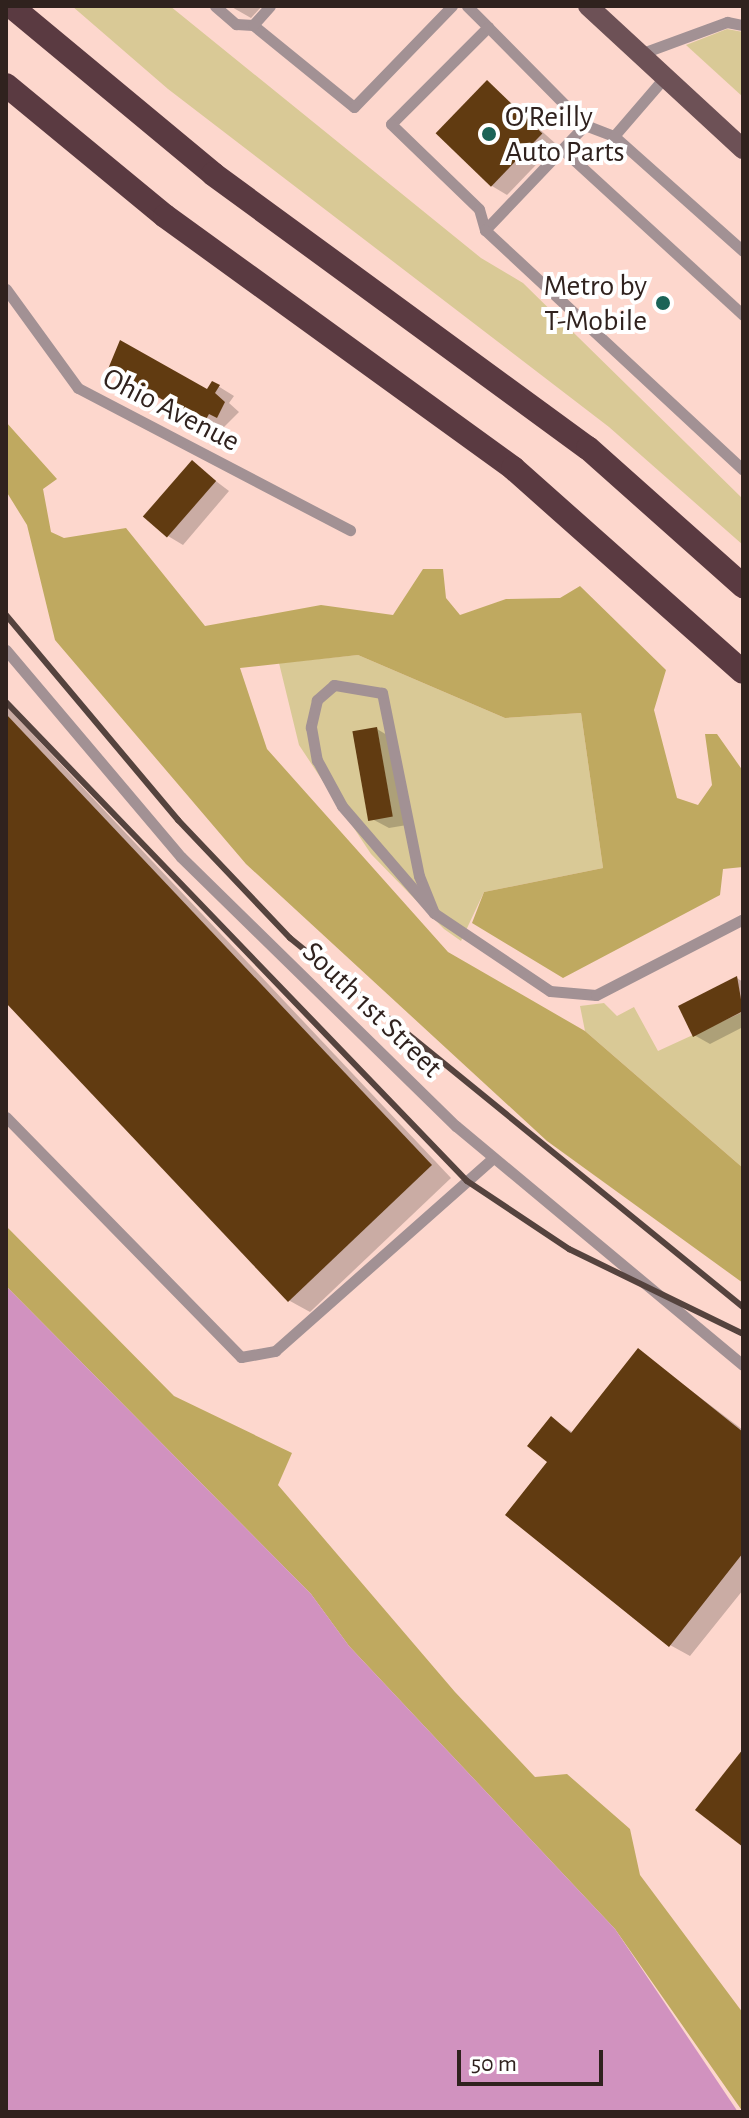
<!DOCTYPE html>
<html>
<head>
<meta charset="utf-8">
<style>
	body { margin:0 }
	#map { position:relative; width:749px; height:2118px; overflow:hidden; background:#fdd7cd; font-family:"Alegreya Sans",sans-serif }
	div>[style] { position:absolute }
	.green>* { inset:0; background:#d9c996 }
	.forest>* { inset:0; background:#bfa960 }
	.water>* { inset:0; background:#d192bf }
	.shadow>* { inset:0; background:#0003 }
	.building>* { inset:0; background:#613b11; transform-origin:0 0 }
	.lane>* { height:11px; margin:-5.5px; padding:0 5.5px; transform-origin:5.5px; border-radius:5.5px; background:#a29194 }
	.primary>* { height:20px; margin:-10px; padding:0 10px; transform-origin:10px; border-radius:10px; background:#6d5156 }
	.highway>* { height:24px; margin:-12px; padding:0 12px; transform-origin:12px; border-radius:12px; background:#5a3a41 }
	.rail>* { height:6px; margin:-3px; padding:0 3px; transform-origin:3px; border-radius:3px; background:#55433e }
	.dots>* { width:22px; height:22px; translate:-50% -50%; box-sizing:border-box; border:4px solid #fff; border-radius:50% }
	span { translate:-50% -50%; white-space:nowrap; text-align:center; line-height:1.15; -webkit-text-stroke:8px #fff; paint-order:stroke }
	.poi-label { font-size:30px; color:#30221e }
	.left { translate:0 -50%; text-align:left }
	.right { translate:-100% -50%; text-align:right }
	.street-label { font-size:30px; color:#30221e }
	.frame { position:absolute; inset:0; border:8px solid #30221e; pointer-events:none }
	.scale { position:absolute; left:457px; top:2050px; width:146px; height:36px; box-sizing:border-box; border:4px solid #30221e; border-top:0; padding-left:10px; font-size:24px; line-height:28px; white-space:nowrap; color:#30221e; -webkit-text-stroke:6px #fff; paint-order:stroke }
</style>
</head>
<body>
<div id="map">
	<div class="green">
		<div style="clip-path:polygon(72px 6px,170px 6px,481px 258px,523px 283px,743px 499px,743px 545px,609px 427px,168px 89px)"></div>
		<div style="clip-path:polygon(727px 29px,743px 32px,743px 97px,686px 45px)"></div>
		<div style="clip-path:polygon(358px 655px,505px 718px,581px 713px,603px 868px,484px 892px,461px 941px,444px 929px,371px 854px,299px 745px,279px 663px)"></div>
		<div style="clip-path:polygon(604px 1003px,617px 1016px,634px 1007px,658px 1051px,743px 1012px,743px 1168px,585px 1031px,580px 1006px)"></div>
	</div>
	<div class="forest">
		<div style="clip-path:polygon(6px 422px,57px 479px,43px 489px,51px 532px,64px 538px,126px 528px,205px 626px,321px 605px,393px 615px,423px 569px,443px 569px,446px 598px,460px 615px,506px 599px,560px 598px,580px 586px,666px 670px,654px 710px,677px 798px,698px 805px,712px 785px,705px 734px,717px 734px,743px 771px,743px 867px,723px 869px,720px 895px,563px 978px,472px 923px,484px 892px,603px 868px,581px 713px,505px 718px,358px 655px,240px 668px,267px 749px,448px 952px,585px 1031px,743px 1168px,743px 1283px,547px 1141px,246px 864px,55px 640px,27px 525px,6px 491px)"></div>
		<div style="clip-path:polygon(6px 1226px,174px 1396px,292px 1453px,278px 1485px,455px 1692px,535px 1777px,567px 1774px,630px 1829px,640px 1875px,743px 2013px,743px 2112px,615px 1929px,349px 1646px,311px 1594px,6px 1286px)"></div>
	</div>
	<div class="water">
		<div style="clip-path:polygon(6px 1286px,311px 1594px,349px 1646px,615px 1929px,738px 2112px,6px 2112px)"></div>
	</div>
	<div class="shadow">
		<div style="clip-path:polygon(230px 6px,262px 6px,251px 18px)"></div>
		<div style="clip-path:polygon(487px 82px,556px 144px,507px 195px,492px 186px)"></div>
		<div style="clip-path:polygon(111px 368px,208px 392px,213px 383px,234px 396px,229px 403px,239px 412px,221px 430px)"></div>
		<div style="clip-path:polygon(192px 463px,229px 491px,183px 545px,168px 536px)"></div>
		<div style="clip-path:polygon(6px 706px,451px 1178px,310px 1312px,290px 1301px,6px 1000px)"></div>
		<div style="clip-path:polygon(377px 729px,392px 738px,407px 825px,389px 828px,374px 820px)"></div>
		<div style="clip-path:polygon(737px 978px,743px 982px,743px 1027px,710px 1044px,694px 1035px)"></div>
		<div style="clip-path:polygon(639px 1351px,743px 1430px,743px 1590px,690px 1656px,670px 1645px,550px 1462px,551px 1419px,574px 1433px)"></div>
	</div>
	<div class="building">
		<div style="left:487px;top:80px;width:77px;height:74px;rotate:44deg"></div>
		<div style="clip-path:polygon(120px 340px,207px 389px,212px 381px,220px 385px,215px 393px,225px 402px,217px 418px,209px 414px,204px 423px,108px 369px)"></div>
		<div style="left:192px;top:460px;width:32px;height:75px;rotate:41deg"></div>
		<div style="clip-path:polygon(6px 714px,432px 1165px,288px 1302px,6px 1003px)"></div>
		<div style="left:377px;top:727px;width:91px;height:25px;rotate:80deg"></div>
		<div style="clip-path:polygon(737px 976px,743px 1011px,693px 1037px,678px 1006px)"></div>
		<div style="clip-path:polygon(638px 1348px,743px 1432px,743px 1553px,669px 1647px,505px 1515px,547px 1462px,527px 1446px,551px 1416px,571px 1433px)"></div>
		<div style="clip-path:polygon(743px 1749px,743px 1847px,695px 1810px)"></div>
	</div>
	<div class="lane">
		<div style="left:215px;top:6px;width:28px;rotate:41deg"></div>
		<div style="left:236px;top:24px;width:17px;rotate:3deg"></div>
		<div style="left:253px;top:25px;width:130px;rotate:39.1deg"></div>
		<div style="left:354px;top:107px;width:141px;rotate:-45.9deg"></div>
		<div style="left:467px;top:6px;width:30px;rotate:45deg"></div>
		<div style="left:488px;top:27px;width:137px;rotate:135deg"></div>
		<div style="left:391px;top:124px;width:122px;rotate:44deg"></div>
		<div style="left:479px;top:209px;width:22px;rotate:74deg"></div>
		<div style="left:485px;top:230px;width:145px;rotate:-46.4deg"></div>
		<div style="left:585px;top:125px;width:31px;rotate:21deg"></div>
		<div style="left:614px;top:136px;width:173px;rotate:41.7deg"></div>
		<div style="left:253px;top:25px;width:25px;rotate:-48deg"></div>
		<div style="left:488px;top:27px;width:138px;rotate:45.3deg"></div>
		<div style="left:640px;top:54px;width:93px;rotate:-20.2deg"></div>
		<div style="left:727px;top:22px;width:16px;rotate:11deg"></div>
		<div style="left:614px;top:136px;width:78px;rotate:-49.2deg"></div>
		<div style="left:562px;top:149px;width:246px;rotate:42.5deg"></div>
		<div style="left:485px;top:230px;width:352px;rotate:42.9deg"></div>
		<div style="left:6px;top:289px;width:122px;rotate:54deg"></div>
		<div style="left:78px;top:388px;width:307px;rotate:27.6deg"></div>
		<div style="left:6px;top:650px;width:271px;rotate:49.8deg"></div>
		<div style="left:181px;top:857px;width:385px;rotate:44.4deg"></div>
		<div style="left:456px;top:1126px;width:373px;rotate:39.8deg"></div>
		<div style="left:434px;top:913px;width:40px;rotate:-112deg"></div>
		<div style="left:419px;top:876px;width:187px;rotate:-101.4deg"></div>
		<div style="left:382px;top:693px;width:49px;rotate:-170.5deg"></div>
		<div style="left:334px;top:685px;width:23px;rotate:139deg"></div>
		<div style="left:317px;top:700px;width:28px;rotate:103deg"></div>
		<div style="left:311px;top:727px;width:34px;rotate:80deg"></div>
		<div style="left:317px;top:760px;width:52px;rotate:61.5deg"></div>
		<div style="left:342px;top:806px;width:141px;rotate:49.3deg"></div>
		<div style="left:434px;top:913px;width:140px;rotate:33.9deg"></div>
		<div style="left:550px;top:991px;width:46px;rotate:5deg"></div>
		<div style="left:596px;top:995px;width:165px;rotate:-27.3deg"></div>
		<div style="left:6px;top:1117px;width:336px;rotate:45.6deg"></div>
		<div style="left:241px;top:1357px;width:35px;rotate:-10deg"></div>
		<div style="left:275px;top:1351px;width:291px;rotate:-41.5deg"></div>
	</div>
	<div class="primary">
		<div style="left:588px;top:6px;width:211px;rotate:42.7deg"></div>
	</div>
	<div class="highway">
		<div style="left:11px;top:6px;width:263px;rotate:39.7deg"></div>
		<div style="left:213px;top:174px;width:464px;rotate:36.2deg"></div>
		<div style="left:588px;top:448px;width:208px;rotate:41.7deg"></div>
		<div style="left:6px;top:85px;width:206px;rotate:39.5deg"></div>
		<div style="left:165px;top:216px;width:430px;rotate:35.9deg"></div>
		<div style="left:513px;top:468px;width:307px;rotate:41.6deg"></div>
	</div>
	<div class="rail">
		<div style="left:6px;top:615px;width:268px;rotate:50deg"></div>
		<div style="left:178px;top:820px;width:163px;rotate:46.5deg"></div>
		<div style="left:290px;top:938px;width:584px;rotate:39.17deg"></div>
		<div style="left:6px;top:702px;width:665px;rotate:46.1deg"></div>
		<div style="left:467px;top:1181px;width:123px;rotate:33.7deg"></div>
		<div style="left:569px;top:1249px;width:194px;rotate:26deg"></div>
	</div>
	<div class="dots">
		<div style="left:489px;top:134px;background:#1b6357"></div>
		<div style="left:663px;top:303px;background:#1b6357"></div>
	</div>
	<div class="poi-label">
		<span class="left" style="left:505px;top:134px">O'Reilly<br>Auto Parts</span>
		<span class="right" style="left:647px;top:303px">Metro by<br>T-Mobile</span>
	</div>
	<div class="street-label">
		<span style="left:171px;top:410px;rotate:27deg">Ohio Avenue</span>
		<span style="left:372px;top:1010px;rotate:44deg">South 1st Street</span>
	</div>
	<div class="frame"></div>
	<div class="scale">50 m</div>
</div>
</body>
</html>
